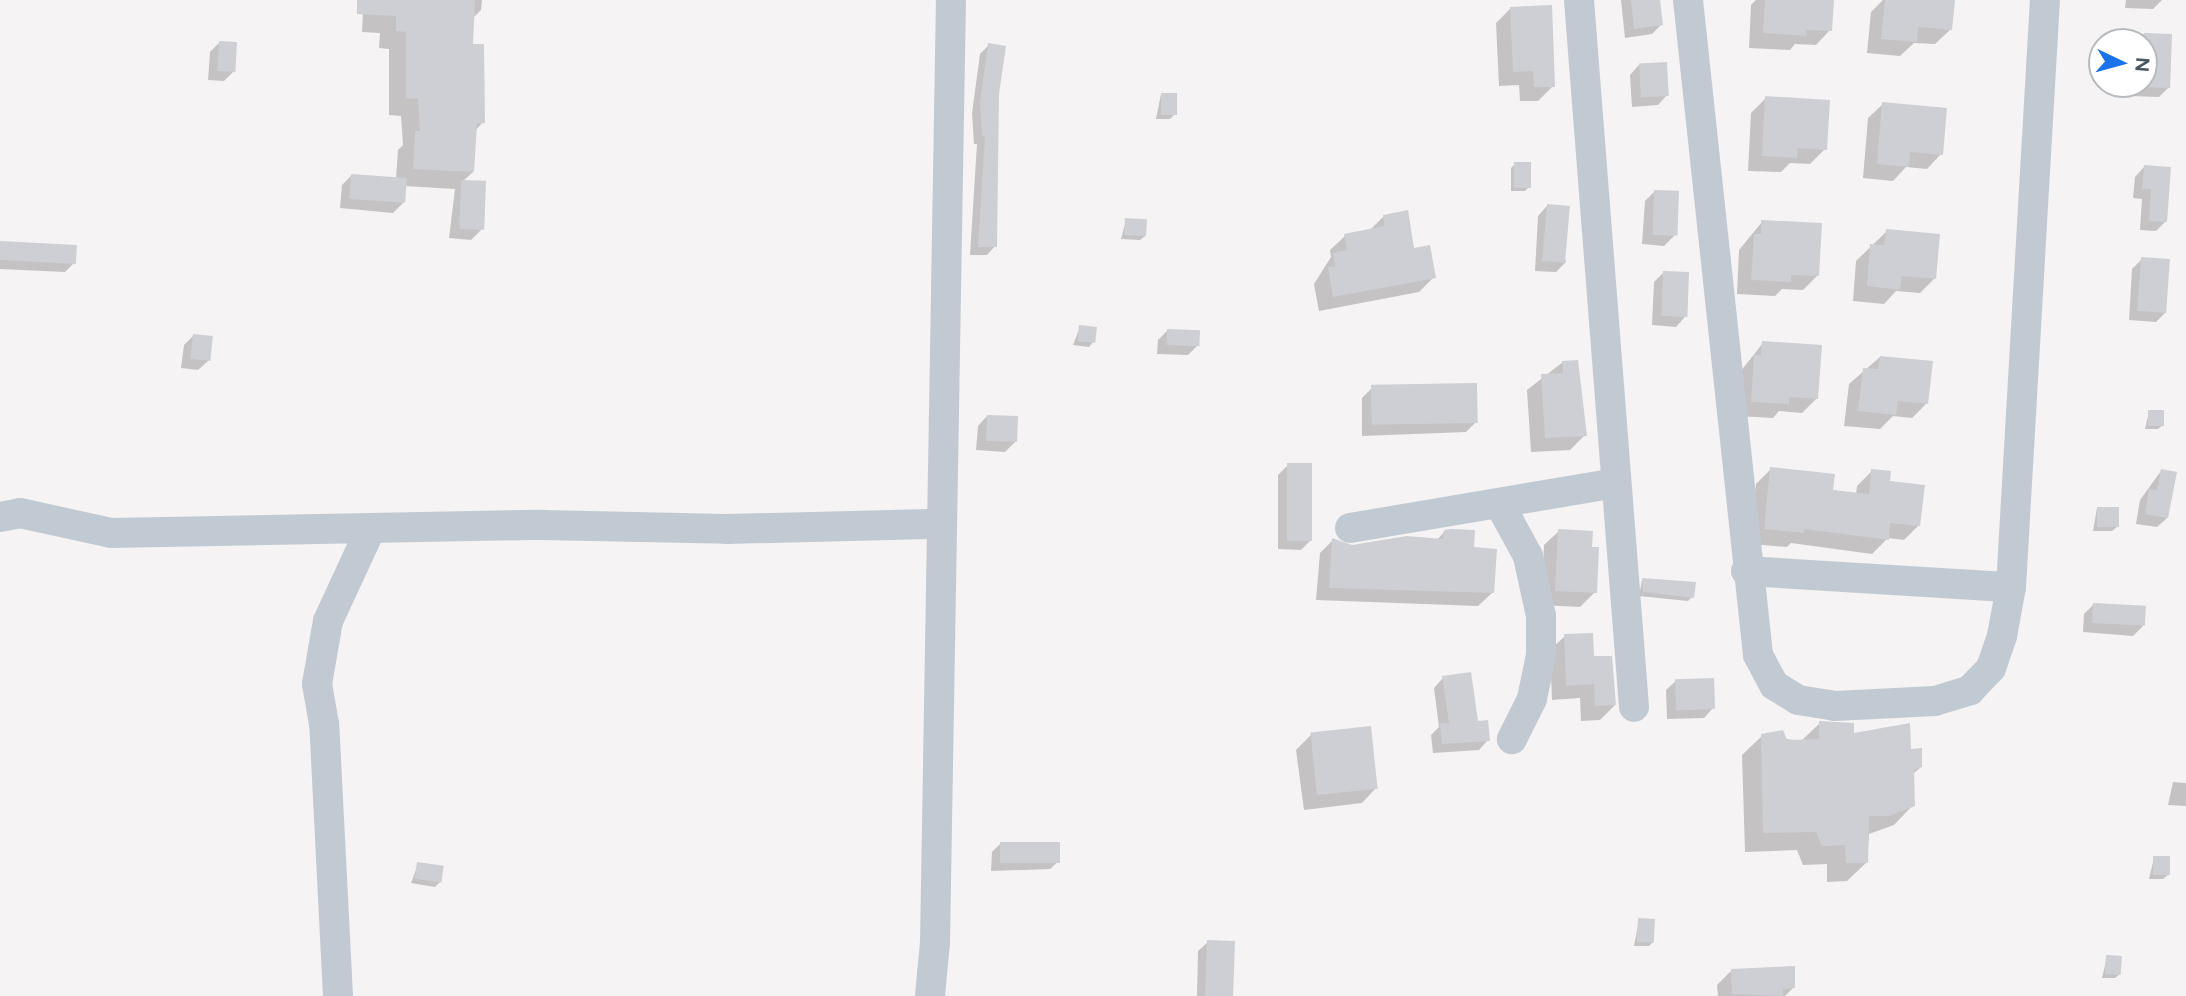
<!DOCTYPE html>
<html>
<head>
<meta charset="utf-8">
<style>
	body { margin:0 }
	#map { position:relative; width:2186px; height:996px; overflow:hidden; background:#f5f3f3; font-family:Figtree,sans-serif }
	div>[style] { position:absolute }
	.shadow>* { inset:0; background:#0003 }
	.building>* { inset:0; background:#cdcfd5; transform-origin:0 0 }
	.minor>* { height:30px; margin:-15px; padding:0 15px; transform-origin:15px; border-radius:15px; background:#c1cad2 }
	span { translate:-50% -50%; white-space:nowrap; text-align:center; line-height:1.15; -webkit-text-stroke:7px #fff; paint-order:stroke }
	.north { position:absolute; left:2088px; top:28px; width:70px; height:70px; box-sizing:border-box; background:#fff; border:2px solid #b7bbc0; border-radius:50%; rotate:95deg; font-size:19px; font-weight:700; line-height:28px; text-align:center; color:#4a5661 }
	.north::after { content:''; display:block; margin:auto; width:24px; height:32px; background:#1a73e8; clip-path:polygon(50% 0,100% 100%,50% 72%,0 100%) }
</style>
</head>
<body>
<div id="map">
	<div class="shadow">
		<div style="clip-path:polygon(374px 0,482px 0,481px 10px,472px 19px,471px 45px,483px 122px,475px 131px,473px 172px,462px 182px,481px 230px,471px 240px,449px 238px,455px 189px,405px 186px,403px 203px,393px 213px,340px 208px,342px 185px,351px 176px,396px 179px,398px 150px,403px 145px,401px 116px,389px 115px,389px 49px,379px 48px,380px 33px,362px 32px,363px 12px)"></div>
		<div style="clip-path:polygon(1621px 0,1659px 0,1661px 25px,1652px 34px,1625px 38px)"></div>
		<div style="clip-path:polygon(1756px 0,1832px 0,1830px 30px,1816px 45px,1795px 44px,1790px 50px,1749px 48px,1751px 5px)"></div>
		<div style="clip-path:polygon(1883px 0,1953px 0,1950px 30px,1935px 44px,1914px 43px,1900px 56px,1867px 53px,1871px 12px)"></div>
		<div style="clip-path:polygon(2126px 0,2162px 0,2153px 9px,2125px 8px)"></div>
		<div style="clip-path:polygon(1511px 8px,1553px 86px,1538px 101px,1520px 101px,1519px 85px,1499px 86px,1496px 23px)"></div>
		<div style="clip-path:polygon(2142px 34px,2170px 35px,2169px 87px,2159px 97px,2131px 96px,2131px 84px,2144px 84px,2144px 42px,2134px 42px)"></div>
		<div style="clip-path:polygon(219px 43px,234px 71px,224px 81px,208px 80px,210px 52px)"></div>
		<div style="clip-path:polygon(989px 45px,998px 93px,995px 246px,987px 255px,970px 255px,977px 144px,974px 144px,972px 113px,980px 54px)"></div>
		<div style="clip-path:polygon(1639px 65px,1667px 95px,1658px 105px,1632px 107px,1630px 75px)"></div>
		<div style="clip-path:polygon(1161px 94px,1174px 115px,1170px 119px,1156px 119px)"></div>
		<div style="clip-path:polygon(1766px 98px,1825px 149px,1810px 164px,1790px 163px,1781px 172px,1748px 171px,1751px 113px)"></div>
		<div style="clip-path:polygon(1883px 104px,1941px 154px,1927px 169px,1906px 167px,1893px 181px,1863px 178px,1868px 118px)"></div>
		<div style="clip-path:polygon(1515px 164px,1529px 187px,1525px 191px,1511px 191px,1511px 168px)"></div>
		<div style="clip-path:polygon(2144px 167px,2166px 221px,2156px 231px,2140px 230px,2142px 199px,2133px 198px,2135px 177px)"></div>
		<div style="clip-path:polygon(1655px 191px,1674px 236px,1664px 246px,1642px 244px,1645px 201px)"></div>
		<div style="clip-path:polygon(1547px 206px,1566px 262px,1556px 272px,1535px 271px,1538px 216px)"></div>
		<div style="clip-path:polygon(1383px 217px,1434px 277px,1419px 292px,1319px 311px,1314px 284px,1331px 257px,1330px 250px,1345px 236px,1369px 231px)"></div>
		<div style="clip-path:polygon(1126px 220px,1145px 236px,1140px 240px,1121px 239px)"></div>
		<div style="clip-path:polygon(1762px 222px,1818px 275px,1803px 290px,1782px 289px,1775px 296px,1737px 294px,1739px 250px)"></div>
		<div style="clip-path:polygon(1887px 231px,1934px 279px,1920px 293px,1896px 291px,1884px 304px,1853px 301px,1856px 261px)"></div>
		<div style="clip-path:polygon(0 243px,74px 263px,65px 272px,0 269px)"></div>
		<div style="clip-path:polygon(2142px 259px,2166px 312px,2156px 322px,2129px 320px,2132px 269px)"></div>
		<div style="clip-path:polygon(1664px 272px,1685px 317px,1676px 327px,1652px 325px,1654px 282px)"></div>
		<div style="clip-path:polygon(1080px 327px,1093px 342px,1089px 347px,1073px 345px)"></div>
		<div style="clip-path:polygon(1168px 330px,1197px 346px,1188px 355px,1157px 354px,1158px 340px)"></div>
		<div style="clip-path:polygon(194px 335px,208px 361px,198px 370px,181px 368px,184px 345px)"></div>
		<div style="clip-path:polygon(1763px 343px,1817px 398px,1802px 413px,1779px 411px,1773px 418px,1737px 416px,1740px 372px)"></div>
		<div style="clip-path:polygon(1880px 357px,1927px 403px,1912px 418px,1893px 416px,1880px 429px,1844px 426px,1849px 384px)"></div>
		<div style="clip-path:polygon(1563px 362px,1585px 435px,1570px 450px,1531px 452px,1527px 390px)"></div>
		<div style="clip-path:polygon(1371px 389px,1476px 422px,1466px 432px,1362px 436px,1362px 398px)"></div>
		<div style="clip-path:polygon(2149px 412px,2163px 425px,2158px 429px,2145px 429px)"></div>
		<div style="clip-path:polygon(987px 416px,1015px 442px,1005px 452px,976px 450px,978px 426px)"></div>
		<div style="clip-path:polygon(1288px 465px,1311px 540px,1301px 550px,1278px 549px,1278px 475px)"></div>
		<div style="clip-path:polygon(1771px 469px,1831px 491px,1856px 494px,1857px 486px,1872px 471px,1888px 483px,1919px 525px,1904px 540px,1888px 538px,1872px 554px,1791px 543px,1787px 547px,1750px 544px,1756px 484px)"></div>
		<div style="clip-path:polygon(2161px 471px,2167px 518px,2157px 527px,2136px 524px,2140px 500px)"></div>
		<div style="clip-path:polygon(2097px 508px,2117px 527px,2112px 531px,2093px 531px)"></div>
		<div style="clip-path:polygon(1445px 531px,1472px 549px,1492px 593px,1478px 606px,1316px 600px,1320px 553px,1333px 540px,1352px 547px,1437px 540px)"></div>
		<div style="clip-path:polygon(1559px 531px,1595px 592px,1580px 607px,1541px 605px,1544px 545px)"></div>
		<div style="clip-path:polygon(1642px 580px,1692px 597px,1688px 601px,1639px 596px)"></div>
		<div style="clip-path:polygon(2094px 604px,2143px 626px,2133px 636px,2083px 632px,2084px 614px)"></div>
		<div style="clip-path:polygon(1565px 636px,1592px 658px,1615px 705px,1600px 720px,1581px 721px,1580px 698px,1552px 700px,1550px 650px)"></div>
		<div style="clip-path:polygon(1443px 678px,1488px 740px,1479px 750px,1433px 753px,1431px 735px,1439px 727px,1434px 688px)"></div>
		<div style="clip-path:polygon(1676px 681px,1713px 708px,1704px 718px,1667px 719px,1666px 690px)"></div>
		<div style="clip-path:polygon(1820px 723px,1921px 767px,1913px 774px,1913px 805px,1894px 825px,1869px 834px,1867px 862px,1847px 881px,1827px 882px,1827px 864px,1803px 865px,1797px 850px,1745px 852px,1742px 755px,1762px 736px,1801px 741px)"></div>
		<div style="clip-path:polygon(1311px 735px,1376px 788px,1362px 803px,1304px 810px,1296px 750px)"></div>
		<div style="clip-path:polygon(2173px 782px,2186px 783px,2186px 806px,2168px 805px)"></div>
		<div style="clip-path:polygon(1001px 843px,1059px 861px,1050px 869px,991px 871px,992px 852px)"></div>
		<div style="clip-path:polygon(2154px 858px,2168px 875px,2163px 879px,2149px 879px)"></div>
		<div style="clip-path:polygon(418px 864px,440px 882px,435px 887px,411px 883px)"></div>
		<div style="clip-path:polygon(1639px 920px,1653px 942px,1649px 946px,1634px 946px)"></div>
		<div style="clip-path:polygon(1208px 942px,1231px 996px,1197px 996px,1198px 951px)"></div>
		<div style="clip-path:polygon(2107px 957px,2120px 974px,2115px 978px,2102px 978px)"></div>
		<div style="clip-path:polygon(1732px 970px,1794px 987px,1785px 996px,1718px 996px,1717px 985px)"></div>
	</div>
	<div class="building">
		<div style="clip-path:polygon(357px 0,475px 0,473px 44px,484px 44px,485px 123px,477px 124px,474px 172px,413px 169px,415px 131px,420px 131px,418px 99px,406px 98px,406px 32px,396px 31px,396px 16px,357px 14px)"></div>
		<div style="clip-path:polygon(1631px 0,1660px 0,1663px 25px,1634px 29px)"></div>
		<div style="clip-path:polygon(1765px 0,1834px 0,1832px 31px,1806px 30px,1806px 36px,1763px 33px)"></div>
		<div style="clip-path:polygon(1885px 0,1955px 0,1952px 30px,1918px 27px,1917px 42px,1881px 39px)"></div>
		<div style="clip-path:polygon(1552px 5px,1555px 87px,1534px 87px,1533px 71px,1513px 72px,1510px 7px)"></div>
		<div style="left:2144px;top:33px;width:28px;height:54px;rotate:2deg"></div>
		<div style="left:219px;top:41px;width:18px;height:30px;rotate:3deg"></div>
		<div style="clip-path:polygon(988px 43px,1006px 46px,999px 94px,997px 247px,978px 247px,985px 136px,982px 136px,980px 103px)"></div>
		<div style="left:1667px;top:62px;width:34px;height:28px;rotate:87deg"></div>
		<div style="left:1161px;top:93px;width:16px;height:22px"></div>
		<div style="clip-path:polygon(1765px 96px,1830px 100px,1827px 150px,1798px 148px,1797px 158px,1762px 156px)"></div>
		<div style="clip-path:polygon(1882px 102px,1947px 108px,1943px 155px,1910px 152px,1909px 167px,1877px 164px)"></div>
		<div style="left:1514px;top:162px;width:17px;height:26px"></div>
		<div style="clip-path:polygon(2144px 165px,2171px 167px,2167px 222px,2149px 221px,2151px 189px,2142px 189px)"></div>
		<div style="left:351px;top:174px;width:56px;height:25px;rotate:4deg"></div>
		<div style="left:461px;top:180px;width:25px;height:49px;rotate:2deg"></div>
		<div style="left:1654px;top:190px;width:25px;height:45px;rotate:2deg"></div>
		<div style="left:1547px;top:204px;width:23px;height:57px;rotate:5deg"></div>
		<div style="clip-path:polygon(1408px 210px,1414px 248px,1430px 245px,1436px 278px,1333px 297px,1328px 267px,1335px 266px,1333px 253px,1347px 250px,1344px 234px,1384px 226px,1383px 215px)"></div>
		<div style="left:1125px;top:218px;width:22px;height:17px;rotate:3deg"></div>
		<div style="clip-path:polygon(1761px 220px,1822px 223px,1819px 276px,1791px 275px,1791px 282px,1751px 280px,1754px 234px,1761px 234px)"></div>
		<div style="clip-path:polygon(1886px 229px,1940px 234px,1936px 279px,1902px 276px,1900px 290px,1867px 286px,1870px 244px,1884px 245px)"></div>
		<div style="left:0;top:241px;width:77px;height:19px;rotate:3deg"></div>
		<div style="left:2141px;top:257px;width:29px;height:54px;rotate:4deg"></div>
		<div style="left:1663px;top:271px;width:26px;height:45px;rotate:2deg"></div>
		<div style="left:1079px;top:325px;width:18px;height:16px;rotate:6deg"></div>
		<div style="left:1167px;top:329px;width:33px;height:16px;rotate:2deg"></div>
		<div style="left:193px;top:334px;width:20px;height:25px;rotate:6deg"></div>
		<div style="clip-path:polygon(1762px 341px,1822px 345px,1818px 399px,1789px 397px,1789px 404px,1751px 402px,1754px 355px,1761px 355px)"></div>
		<div style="clip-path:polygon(1880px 356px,1933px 361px,1928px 404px,1898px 401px,1896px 415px,1858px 411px,1863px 368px,1878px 369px)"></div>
		<div style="clip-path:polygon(1578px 360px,1587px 436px,1545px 438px,1541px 374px,1563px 373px,1562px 361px)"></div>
		<div style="left:1477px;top:383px;width:40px;height:106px;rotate:89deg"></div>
		<div style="left:2148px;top:410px;width:16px;height:16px"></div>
		<div style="left:987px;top:415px;width:31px;height:26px;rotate:2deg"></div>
		<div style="left:1312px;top:463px;width:78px;height:25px;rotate:90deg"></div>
		<div style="clip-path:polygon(1770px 467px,1835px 474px,1833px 490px,1869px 494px,1871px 469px,1891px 471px,1890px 481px,1925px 485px,1920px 526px,1890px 523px,1889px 540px,1804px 529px,1804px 533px,1764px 529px)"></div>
		<div style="clip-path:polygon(2161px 469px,2177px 472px,2168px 518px,2145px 514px,2149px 489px,2157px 490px)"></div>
		<div style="left:2097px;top:507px;width:22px;height:20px"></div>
		<div style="clip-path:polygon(1451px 529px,1475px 530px,1474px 547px,1497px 549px,1494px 593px,1329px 588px,1332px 538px,1352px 545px,1407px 536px,1443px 539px,1444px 530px)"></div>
		<div style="clip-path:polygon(1558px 529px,1593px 531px,1592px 547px,1599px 547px,1597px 593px,1555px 591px)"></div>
		<div style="clip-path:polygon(1642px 578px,1696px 582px,1694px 598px,1643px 592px)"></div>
		<div style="left:2093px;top:603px;width:53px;height:20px;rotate:3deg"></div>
		<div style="clip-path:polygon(1593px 633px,1594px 656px,1612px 656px,1616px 705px,1595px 706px,1594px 684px,1566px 686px,1564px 634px)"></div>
		<div style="clip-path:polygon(1471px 672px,1478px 721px,1488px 720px,1490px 741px,1442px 744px,1440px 723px,1449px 723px,1442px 676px)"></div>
		<div style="left:1714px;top:678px;width:31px;height:39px;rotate:88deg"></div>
		<div style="clip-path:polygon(1819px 721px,1854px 723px,1854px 733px,1910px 723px,1911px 749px,1922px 748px,1922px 767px,1914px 770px,1915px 806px,1889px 816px,1869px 816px,1868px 863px,1846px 863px,1845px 845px,1822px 846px,1816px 832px,1763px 833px,1761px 734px,1783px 730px,1787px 740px,1819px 739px)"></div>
		<div style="left:1371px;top:726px;width:63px;height:61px;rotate:84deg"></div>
		<div style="left:1000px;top:842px;width:60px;height:21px"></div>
		<div style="left:2153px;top:856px;width:17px;height:19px"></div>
		<div style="left:417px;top:862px;width:27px;height:17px;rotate:8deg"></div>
		<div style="left:1638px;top:918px;width:17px;height:24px;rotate:3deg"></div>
		<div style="left:1207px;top:940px;width:28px;height:56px;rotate:2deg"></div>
		<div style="left:2106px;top:955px;width:16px;height:19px;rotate:4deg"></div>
		<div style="clip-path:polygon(1795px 966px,1795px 988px,1783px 989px,1783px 996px,1732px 994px,1731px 969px)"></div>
	</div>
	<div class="minor">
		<div style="left:1579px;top:0;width:709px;rotate:85.55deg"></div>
		<div style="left:1688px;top:0;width:659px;rotate:83.9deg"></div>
		<div style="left:1758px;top:655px;width:34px;rotate:62deg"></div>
		<div style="left:1774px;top:685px;width:28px;rotate:32deg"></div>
		<div style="left:1798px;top:700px;width:37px;rotate:9deg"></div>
		<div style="left:1835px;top:706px;width:100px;rotate:-2.9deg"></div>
		<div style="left:1935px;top:701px;width:37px;rotate:-17deg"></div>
		<div style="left:1970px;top:690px;width:30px;rotate:-46deg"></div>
		<div style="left:1991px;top:668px;width:34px;rotate:-71deg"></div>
		<div style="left:2002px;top:636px;width:50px;rotate:-79.6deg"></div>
		<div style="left:2011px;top:587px;width:588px;rotate:-86.69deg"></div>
		<div style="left:1499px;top:503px;width:60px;rotate:61.3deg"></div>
		<div style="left:1528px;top:556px;width:61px;rotate:77.8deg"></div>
		<div style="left:1541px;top:616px;width:39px;rotate:90deg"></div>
		<div style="left:1541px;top:655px;width:45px;rotate:101.6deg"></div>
		<div style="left:1532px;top:699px;width:45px;rotate:116.6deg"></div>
		<div style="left:0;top:517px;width:20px;rotate:-11deg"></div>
		<div style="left:20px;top:513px;width:93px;rotate:12.4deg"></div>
		<div style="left:111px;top:533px;width:431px;rotate:-1.1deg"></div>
		<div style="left:542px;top:525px;width:185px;rotate:1.2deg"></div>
		<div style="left:727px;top:529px;width:212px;rotate:-1.4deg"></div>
		<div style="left:1350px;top:528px;width:270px;rotate:-9.6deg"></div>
		<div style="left:1746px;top:571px;width:265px;rotate:3.5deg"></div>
		<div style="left:338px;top:996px;width:272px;rotate:-92.9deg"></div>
		<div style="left:324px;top:724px;width:41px;rotate:-99.9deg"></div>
		<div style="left:317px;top:684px;width:64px;rotate:-80.1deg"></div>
		<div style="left:328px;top:621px;width:102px;rotate:-65.2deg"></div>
		<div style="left:930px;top:996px;width:54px;rotate:-84.7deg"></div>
		<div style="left:935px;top:942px;width:942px;rotate:-89.03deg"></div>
	</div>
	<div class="north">N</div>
</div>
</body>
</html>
